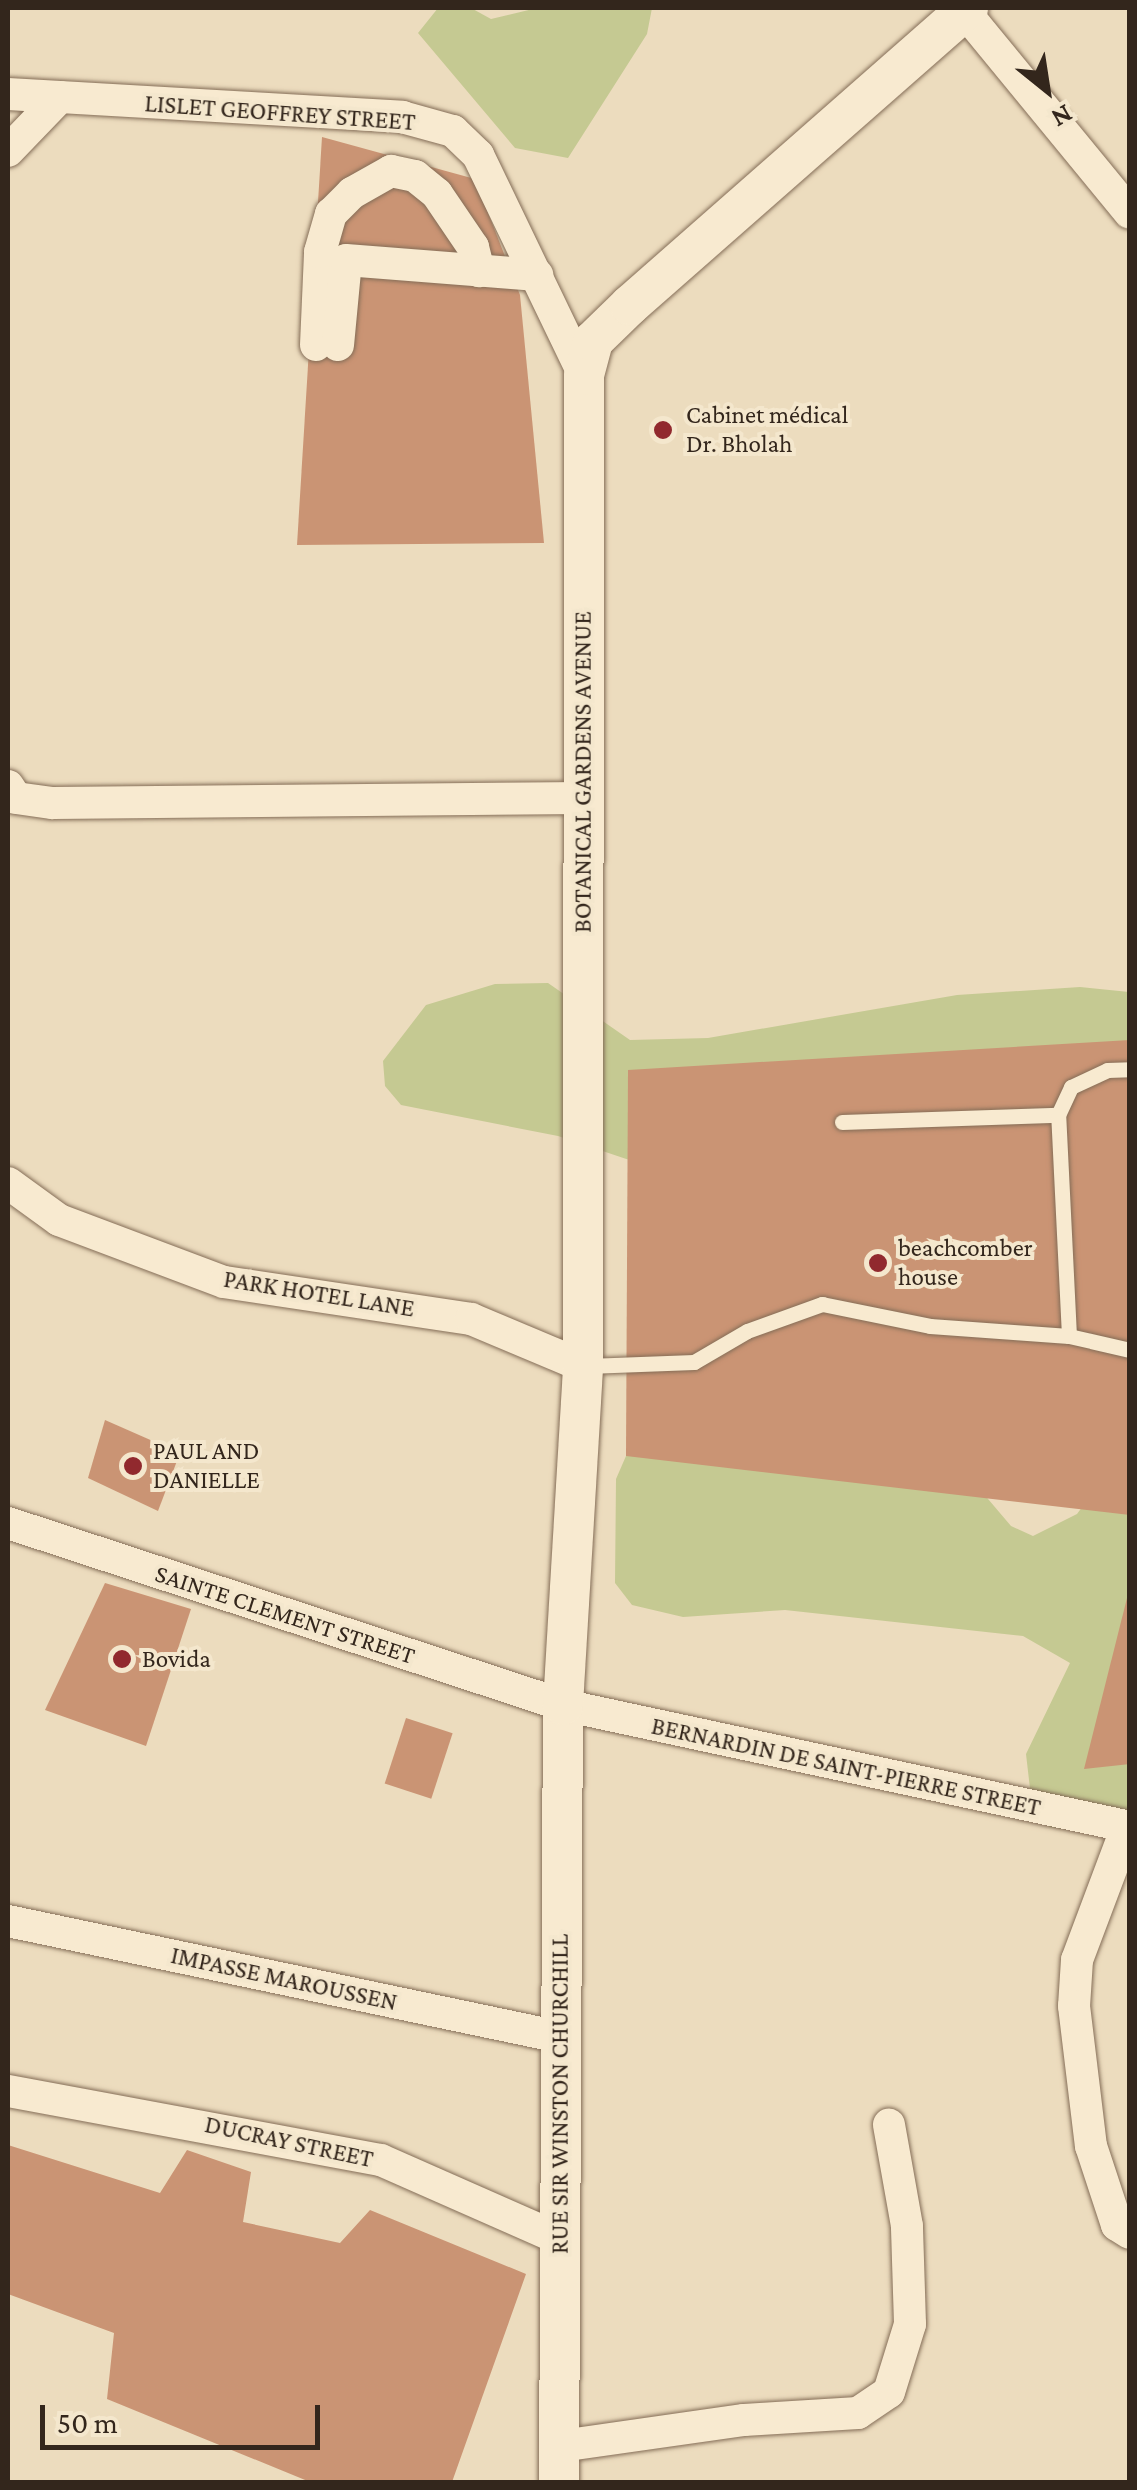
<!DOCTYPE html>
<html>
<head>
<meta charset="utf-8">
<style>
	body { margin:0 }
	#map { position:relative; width:1137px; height:2490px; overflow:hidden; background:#ecdcbe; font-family:"Crimson Pro",serif }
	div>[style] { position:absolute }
	.green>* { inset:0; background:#c5c992 }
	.building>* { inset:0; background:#ca9474; transform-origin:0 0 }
	.roads { filter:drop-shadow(0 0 2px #846d57) drop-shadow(0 0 2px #846d57) }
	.service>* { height:15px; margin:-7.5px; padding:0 7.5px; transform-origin:7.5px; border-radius:7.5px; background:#f8ead0 }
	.minor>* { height:32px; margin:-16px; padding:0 16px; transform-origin:16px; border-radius:16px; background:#f8ead0 }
	.tertiary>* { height:40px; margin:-20px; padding:0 20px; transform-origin:20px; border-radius:20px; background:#f8ead0 }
	.dots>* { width:28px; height:28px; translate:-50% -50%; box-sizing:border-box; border:5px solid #f4e7cd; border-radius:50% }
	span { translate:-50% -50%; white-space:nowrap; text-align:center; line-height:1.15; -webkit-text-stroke:8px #f4e7cd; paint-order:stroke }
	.street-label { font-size:25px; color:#33261c }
	.poi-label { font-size:25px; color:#33261c }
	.left { translate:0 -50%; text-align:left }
	.frame { position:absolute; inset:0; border:10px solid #33261c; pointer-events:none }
	.north { position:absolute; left:997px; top:40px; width:100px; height:100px; -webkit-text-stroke:8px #f4e7cd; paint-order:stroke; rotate:150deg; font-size:28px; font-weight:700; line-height:40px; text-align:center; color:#33261c }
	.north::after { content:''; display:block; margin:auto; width:35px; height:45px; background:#33261c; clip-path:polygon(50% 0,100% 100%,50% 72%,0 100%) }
	.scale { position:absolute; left:40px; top:2405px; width:280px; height:45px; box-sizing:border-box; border:5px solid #33261c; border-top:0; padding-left:12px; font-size:30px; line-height:35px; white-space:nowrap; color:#33261c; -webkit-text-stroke:8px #f4e7cd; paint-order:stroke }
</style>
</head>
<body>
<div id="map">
	<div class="green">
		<div style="clip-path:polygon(438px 8px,471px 8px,491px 19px,537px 8px,652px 8px,647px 34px,568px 158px,515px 148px,418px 33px)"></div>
		<div style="clip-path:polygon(548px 983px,630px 1040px,708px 1038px,957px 995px,1080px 987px,1129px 992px,1129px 1114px,659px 1170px,558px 1136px,401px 1105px,385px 1086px,383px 1061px,426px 1005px,495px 984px)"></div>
		<div style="clip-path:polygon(680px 1402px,977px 1486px,1011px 1526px,1033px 1536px,1077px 1514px,1129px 1443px,1129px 1839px,1049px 1827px,1032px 1806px,1026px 1754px,1070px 1663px,1023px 1636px,785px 1610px,683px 1617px,632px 1605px,615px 1583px,616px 1479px,626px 1456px)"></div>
	</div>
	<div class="building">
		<div style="clip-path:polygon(322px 137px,475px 179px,520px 295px,544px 543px,297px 545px)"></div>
		<div style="clip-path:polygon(1130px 1040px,1130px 1515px,626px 1456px,628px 1070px)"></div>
		<div style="clip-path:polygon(105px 1420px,180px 1453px,158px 1511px,88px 1478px)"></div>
		<div style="clip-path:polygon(105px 1583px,191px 1609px,146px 1746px,45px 1710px)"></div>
		<div style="clip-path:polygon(1128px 1594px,1130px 1764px,1084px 1769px)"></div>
		<div style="left:406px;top:1718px;width:49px;height:69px;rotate:18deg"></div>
		<div style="clip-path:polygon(8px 2145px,160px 2193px,187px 2150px,251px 2172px,243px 2222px,340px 2243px,370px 2210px,526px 2274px,452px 2482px,310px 2482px,107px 2399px,114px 2333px,8px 2294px)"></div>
	</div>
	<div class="roads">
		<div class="service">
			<div style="left:842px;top:1122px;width:216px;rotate:-1.9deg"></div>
			<div style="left:1069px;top:1336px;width:221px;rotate:-92.8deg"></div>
			<div style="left:1058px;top:1115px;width:31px;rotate:-65deg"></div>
			<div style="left:1071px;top:1087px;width:40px;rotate:-25deg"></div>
			<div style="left:1107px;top:1070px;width:23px;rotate:-2deg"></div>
			<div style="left:587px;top:1366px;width:107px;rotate:-2.1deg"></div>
			<div style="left:694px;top:1362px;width:61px;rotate:-30.3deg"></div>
			<div style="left:747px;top:1331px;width:80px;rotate:-19.8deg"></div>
			<div style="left:822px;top:1304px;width:110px;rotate:11.5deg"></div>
			<div style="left:930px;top:1326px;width:139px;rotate:4.1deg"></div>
			<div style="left:1069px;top:1336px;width:63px;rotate:12.9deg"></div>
		</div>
		<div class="minor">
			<div style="left:964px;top:11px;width:261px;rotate:50.6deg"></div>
			<div style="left:8px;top:94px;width:395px;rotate:3.3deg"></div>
			<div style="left:402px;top:117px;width:53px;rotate:15.4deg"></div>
			<div style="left:453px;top:131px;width:35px;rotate:44deg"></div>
			<div style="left:478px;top:155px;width:244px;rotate:64.3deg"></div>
			<div style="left:8px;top:151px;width:75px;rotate:-46.1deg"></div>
			<div style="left:316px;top:345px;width:93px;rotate:-87.5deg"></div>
			<div style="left:320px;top:252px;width:40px;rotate:-74deg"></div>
			<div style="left:331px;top:214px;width:30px;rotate:-45deg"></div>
			<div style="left:352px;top:193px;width:45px;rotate:-29.4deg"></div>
			<div style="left:391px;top:171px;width:25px;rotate:12deg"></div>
			<div style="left:415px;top:176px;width:28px;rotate:39deg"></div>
			<div style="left:437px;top:194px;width:64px;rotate:55.8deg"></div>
			<div style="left:473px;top:247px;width:25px;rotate:76deg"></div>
			<div style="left:338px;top:345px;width:85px;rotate:-84.6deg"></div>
			<div style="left:346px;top:260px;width:192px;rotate:4.5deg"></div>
			<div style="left:8px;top:786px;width:14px;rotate:56deg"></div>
			<div style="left:16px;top:798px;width:37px;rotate:8deg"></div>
			<div style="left:53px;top:803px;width:530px;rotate:-0.54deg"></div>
			<div style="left:8px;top:1183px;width:63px;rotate:36deg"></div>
			<div style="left:59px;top:1220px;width:176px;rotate:20.6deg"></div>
			<div style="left:224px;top:1282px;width:250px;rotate:8.5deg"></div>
			<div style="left:471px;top:1319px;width:121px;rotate:22.8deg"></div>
			<div style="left:8px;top:1523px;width:584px;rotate:18.16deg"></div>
			<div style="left:563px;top:1705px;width:580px;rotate:12.14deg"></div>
			<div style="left:1127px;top:1827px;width:142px;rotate:110.6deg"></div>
			<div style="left:1077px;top:1960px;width:46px;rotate:93.7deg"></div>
			<div style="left:1074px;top:2006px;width:141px;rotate:83.1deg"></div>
			<div style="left:1091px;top:2146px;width:83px;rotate:71.8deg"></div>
			<div style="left:1117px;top:2225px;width:15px;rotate:32deg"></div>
			<div style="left:8px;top:1921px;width:564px;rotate:11.87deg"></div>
			<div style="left:8px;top:2091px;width:379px;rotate:10.5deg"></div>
			<div style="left:381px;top:2160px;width:193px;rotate:23.8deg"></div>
			<div style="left:561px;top:2446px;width:185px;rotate:-8.1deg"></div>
			<div style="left:744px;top:2420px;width:114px;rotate:-3.5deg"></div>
			<div style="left:858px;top:2413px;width:37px;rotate:-34deg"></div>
			<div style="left:889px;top:2392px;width:71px;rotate:-72.8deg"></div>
			<div style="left:910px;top:2324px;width:98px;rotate:-91.8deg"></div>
			<div style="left:907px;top:2226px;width:103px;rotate:-100.1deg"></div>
		</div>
		<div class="tertiary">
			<div style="left:559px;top:2482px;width:777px;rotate:-89.71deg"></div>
			<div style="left:563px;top:1705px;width:340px;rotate:-86.6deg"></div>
			<div style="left:583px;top:1366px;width:991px;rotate:-89.94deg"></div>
			<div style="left:584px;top:375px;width:35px;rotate:-75deg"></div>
			<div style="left:593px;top:341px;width:52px;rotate:-44.2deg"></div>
			<div style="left:630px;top:305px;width:450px;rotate:-41.3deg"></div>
		</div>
	</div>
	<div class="dots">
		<div style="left:663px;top:430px;background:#91292e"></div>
		<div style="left:878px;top:1263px;background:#91292e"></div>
		<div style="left:133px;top:1466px;background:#91292e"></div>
		<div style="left:122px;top:1659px;background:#91292e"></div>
	</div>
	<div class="street-label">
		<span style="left:280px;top:113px;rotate:4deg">LISLET GEOFFREY STREET</span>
		<span style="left:583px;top:772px;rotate:-90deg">BOTANICAL GARDENS AVENUE</span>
		<span style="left:319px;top:1294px;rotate:9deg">PARK HOTEL LANE</span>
		<span style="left:285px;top:1615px;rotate:18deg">SAINTE CLEMENT STREET</span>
		<span style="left:846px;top:1767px;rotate:12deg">BERNARDIN DE SAINT-PIERRE STREET</span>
		<span style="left:284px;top:1979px;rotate:12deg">IMPASSE MAROUSSEN</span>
		<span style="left:560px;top:2094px;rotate:-90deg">RUE SIR WINSTON CHURCHILL</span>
		<span style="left:289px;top:2142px;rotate:12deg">DUCRAY STREET</span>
	</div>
	<div class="poi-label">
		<span class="left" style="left:686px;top:430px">Cabinet médical<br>Dr. Bholah</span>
		<span class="left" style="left:898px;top:1263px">beachcomber<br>house</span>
		<span class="left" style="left:153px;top:1466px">PAUL AND<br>DANIELLE</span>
		<span class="left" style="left:142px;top:1659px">Bovida</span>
	</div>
	<div class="frame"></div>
	<div class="north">N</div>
	<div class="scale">50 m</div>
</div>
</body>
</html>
